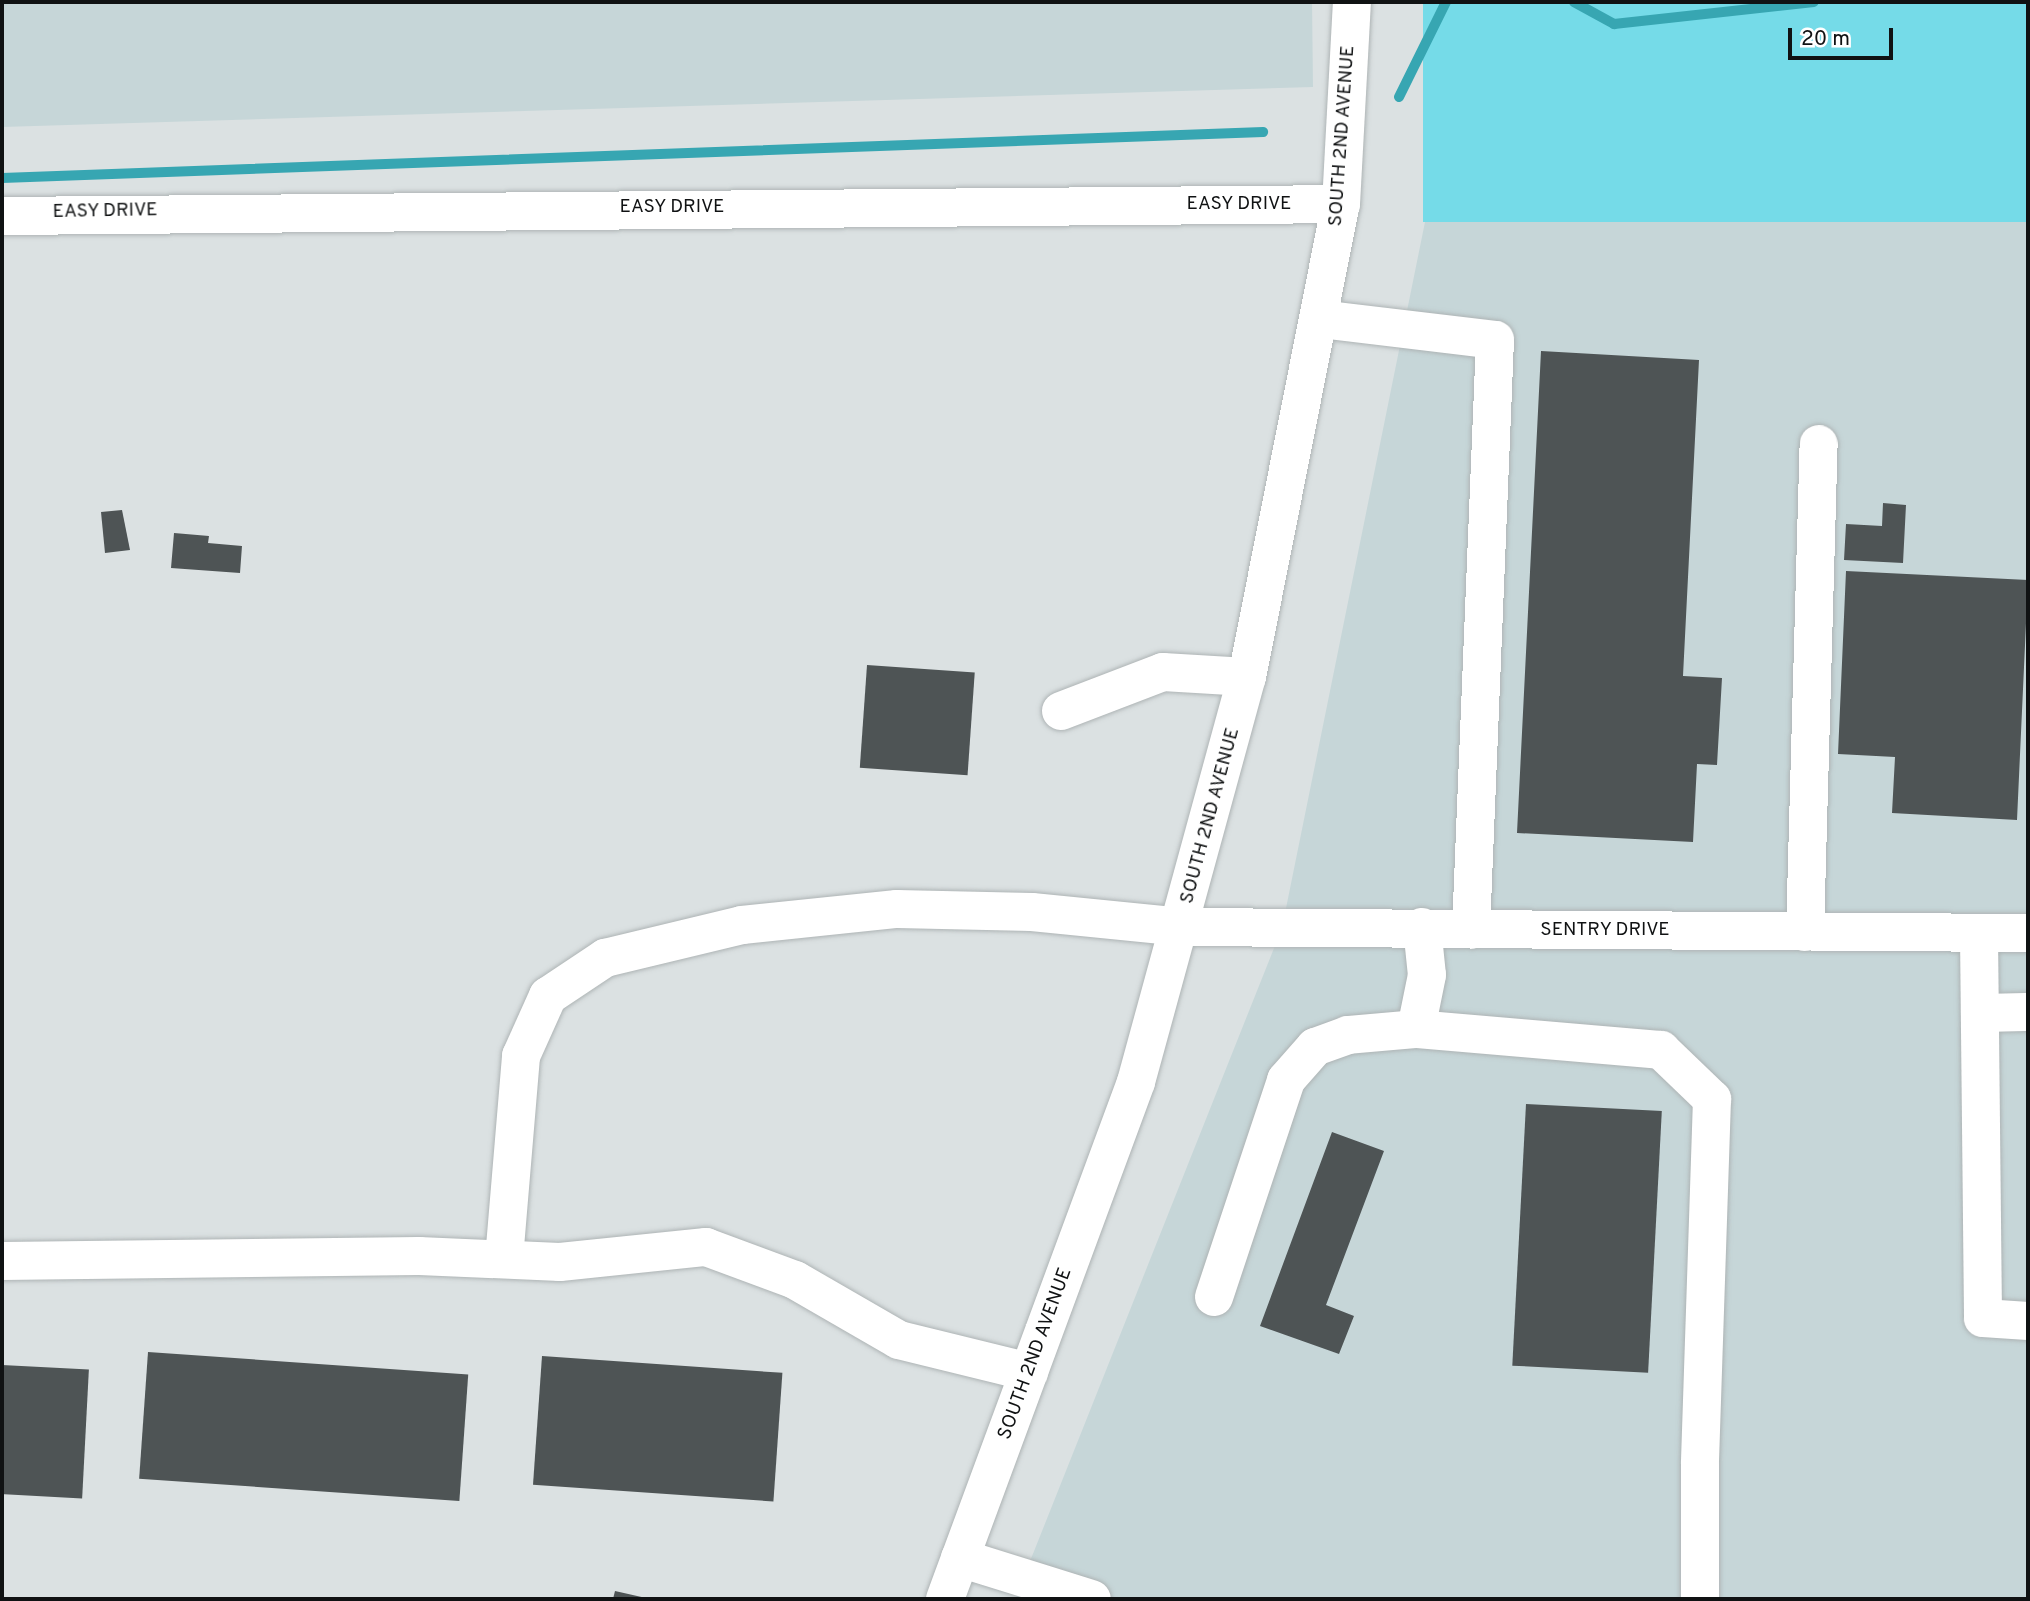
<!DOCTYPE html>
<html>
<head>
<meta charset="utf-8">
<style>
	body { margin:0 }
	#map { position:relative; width:2030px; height:1601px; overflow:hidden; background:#dbe1e2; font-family:Overpass,sans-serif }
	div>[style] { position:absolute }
	.built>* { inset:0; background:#c6d6d8 }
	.green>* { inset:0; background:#75dbe8; transform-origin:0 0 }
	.stream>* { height:10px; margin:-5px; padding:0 5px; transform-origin:5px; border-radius:5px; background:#37a6b2 }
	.building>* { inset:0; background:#4e5455; transform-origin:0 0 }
	.roads { filter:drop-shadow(0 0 2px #aeb4b5) drop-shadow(0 0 2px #aeb4b5) }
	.minor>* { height:38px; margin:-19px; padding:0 19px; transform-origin:19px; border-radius:19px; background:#fff }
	span { translate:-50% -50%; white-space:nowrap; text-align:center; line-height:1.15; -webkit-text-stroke:7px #fff; paint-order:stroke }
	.street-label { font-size:19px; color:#101213 }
	.frame { position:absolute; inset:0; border:4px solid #101213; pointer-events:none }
	.scale { position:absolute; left:1788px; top:28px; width:105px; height:32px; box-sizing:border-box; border:4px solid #101213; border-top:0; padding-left:9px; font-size:21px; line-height:24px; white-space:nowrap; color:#101213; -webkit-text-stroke:5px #fff; paint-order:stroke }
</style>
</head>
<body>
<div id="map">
	<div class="built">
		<div style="clip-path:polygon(2px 2px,1312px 2px,1313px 87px,2px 127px)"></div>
		<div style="clip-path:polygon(2028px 211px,2028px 1599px,1015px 1599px,1282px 928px,1425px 222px)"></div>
	</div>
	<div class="green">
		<div style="left:1423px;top:2px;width:605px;height:220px"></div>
	</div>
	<div class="stream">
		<div style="left:1574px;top:2px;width:46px;rotate:28.8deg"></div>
		<div style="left:1614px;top:24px;width:201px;rotate:-6.3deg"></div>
		<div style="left:1399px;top:97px;width:106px;rotate:-63.7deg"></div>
		<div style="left:2px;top:178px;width:1262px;rotate:-2.09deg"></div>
	</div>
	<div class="building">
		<div style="clip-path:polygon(1541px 351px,1699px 360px,1683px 676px,1722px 678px,1717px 765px,1697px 764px,1693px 842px,1517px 833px)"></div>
		<div style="clip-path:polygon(1883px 503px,1906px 505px,1903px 563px,1844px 560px,1846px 524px,1882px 526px)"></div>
		<div style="clip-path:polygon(122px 510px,130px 550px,105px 553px,101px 512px)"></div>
		<div style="clip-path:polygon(174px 533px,209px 536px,208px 543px,242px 546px,240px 573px,171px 568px)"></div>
		<div style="clip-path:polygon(1846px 571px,2028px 580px,2017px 820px,1892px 813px,1895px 757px,1838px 754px)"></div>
		<div style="left:867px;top:665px;width:108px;height:103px;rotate:4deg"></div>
		<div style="left:1526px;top:1104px;width:136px;height:262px;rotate:3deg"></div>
		<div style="clip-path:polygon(1332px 1132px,1384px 1151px,1326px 1305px,1354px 1316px,1339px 1354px,1260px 1326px)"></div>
		<div style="left:148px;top:1352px;width:321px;height:127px;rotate:4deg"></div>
		<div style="left:542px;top:1356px;width:241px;height:129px;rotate:4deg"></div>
		<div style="left:2px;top:1365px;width:87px;height:129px;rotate:3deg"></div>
		<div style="clip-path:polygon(615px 1591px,646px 1598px,646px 1599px,613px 1599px)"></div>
	</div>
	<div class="roads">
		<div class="minor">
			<div style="left:2px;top:216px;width:1339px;rotate:-0.51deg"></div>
			<div style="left:1320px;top:319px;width:176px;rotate:6.8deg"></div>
			<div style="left:1495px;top:340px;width:590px;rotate:92.33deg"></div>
			<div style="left:1061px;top:711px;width:109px;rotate:-20.9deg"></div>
			<div style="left:1163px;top:672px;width:84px;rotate:3.4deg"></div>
			<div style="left:1422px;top:927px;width:48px;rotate:84.1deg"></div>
			<div style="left:1427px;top:975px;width:55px;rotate:101.5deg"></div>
			<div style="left:1416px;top:1029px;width:246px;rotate:4.9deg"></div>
			<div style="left:1661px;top:1050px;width:71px;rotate:43.9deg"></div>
			<div style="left:1712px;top:1099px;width:365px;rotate:91.9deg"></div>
			<div style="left:1700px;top:1464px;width:135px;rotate:90deg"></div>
			<div style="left:1805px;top:932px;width:488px;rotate:-88.4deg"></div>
			<div style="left:1979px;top:934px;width:384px;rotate:89.4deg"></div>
			<div style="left:1983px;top:1318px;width:45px;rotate:3.8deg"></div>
			<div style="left:1980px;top:1013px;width:48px;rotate:-1.2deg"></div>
			<div style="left:504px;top:1259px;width:204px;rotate:-85.2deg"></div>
			<div style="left:521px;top:1056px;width:66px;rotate:-65.8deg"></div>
			<div style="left:548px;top:996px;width:69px;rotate:-33.7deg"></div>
			<div style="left:605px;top:958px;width:141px;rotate:-13.5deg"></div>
			<div style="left:742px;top:925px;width:156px;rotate:-5.9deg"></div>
			<div style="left:897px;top:909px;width:135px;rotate:1.3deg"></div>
			<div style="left:1032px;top:912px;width:151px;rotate:5.7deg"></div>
			<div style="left:1182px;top:927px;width:846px;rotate:0.41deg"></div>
			<div style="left:2px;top:1261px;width:417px;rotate:-0.7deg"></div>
			<div style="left:419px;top:1256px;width:141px;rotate:2.4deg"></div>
			<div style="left:560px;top:1262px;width:147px;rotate:-5.9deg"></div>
			<div style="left:706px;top:1247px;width:95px;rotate:20.3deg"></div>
			<div style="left:795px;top:1280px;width:120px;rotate:30deg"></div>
			<div style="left:899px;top:1340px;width:134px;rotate:13.8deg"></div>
			<div style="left:1214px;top:1297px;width:229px;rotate:-71.6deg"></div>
			<div style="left:1286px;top:1080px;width:44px;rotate:-48.7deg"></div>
			<div style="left:1315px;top:1047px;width:35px;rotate:-20deg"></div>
			<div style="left:1348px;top:1035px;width:68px;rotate:-5deg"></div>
			<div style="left:960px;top:1558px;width:138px;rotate:17.3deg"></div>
			<div style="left:945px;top:1599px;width:551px;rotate:-69.72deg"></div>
			<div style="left:1136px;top:1082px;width:420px;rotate:-74.7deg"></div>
			<div style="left:1247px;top:677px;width:482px;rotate:-78.8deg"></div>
			<div style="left:1341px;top:204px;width:202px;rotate:-86.9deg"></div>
		</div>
	</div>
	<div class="street-label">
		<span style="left:1343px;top:136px;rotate:-86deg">SOUTH 2ND AVENUE</span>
		<span style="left:1239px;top:205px">EASY DRIVE</span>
		<span style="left:672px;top:208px">EASY DRIVE</span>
		<span style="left:105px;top:212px;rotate:-1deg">EASY DRIVE</span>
		<span style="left:1211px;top:816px;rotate:-75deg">SOUTH 2ND AVENUE</span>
		<span style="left:1605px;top:931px">SENTRY DRIVE</span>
		<span style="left:1036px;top:1354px;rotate:-70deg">SOUTH 2ND AVENUE</span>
	</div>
	<div class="frame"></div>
	<div class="scale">20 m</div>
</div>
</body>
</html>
